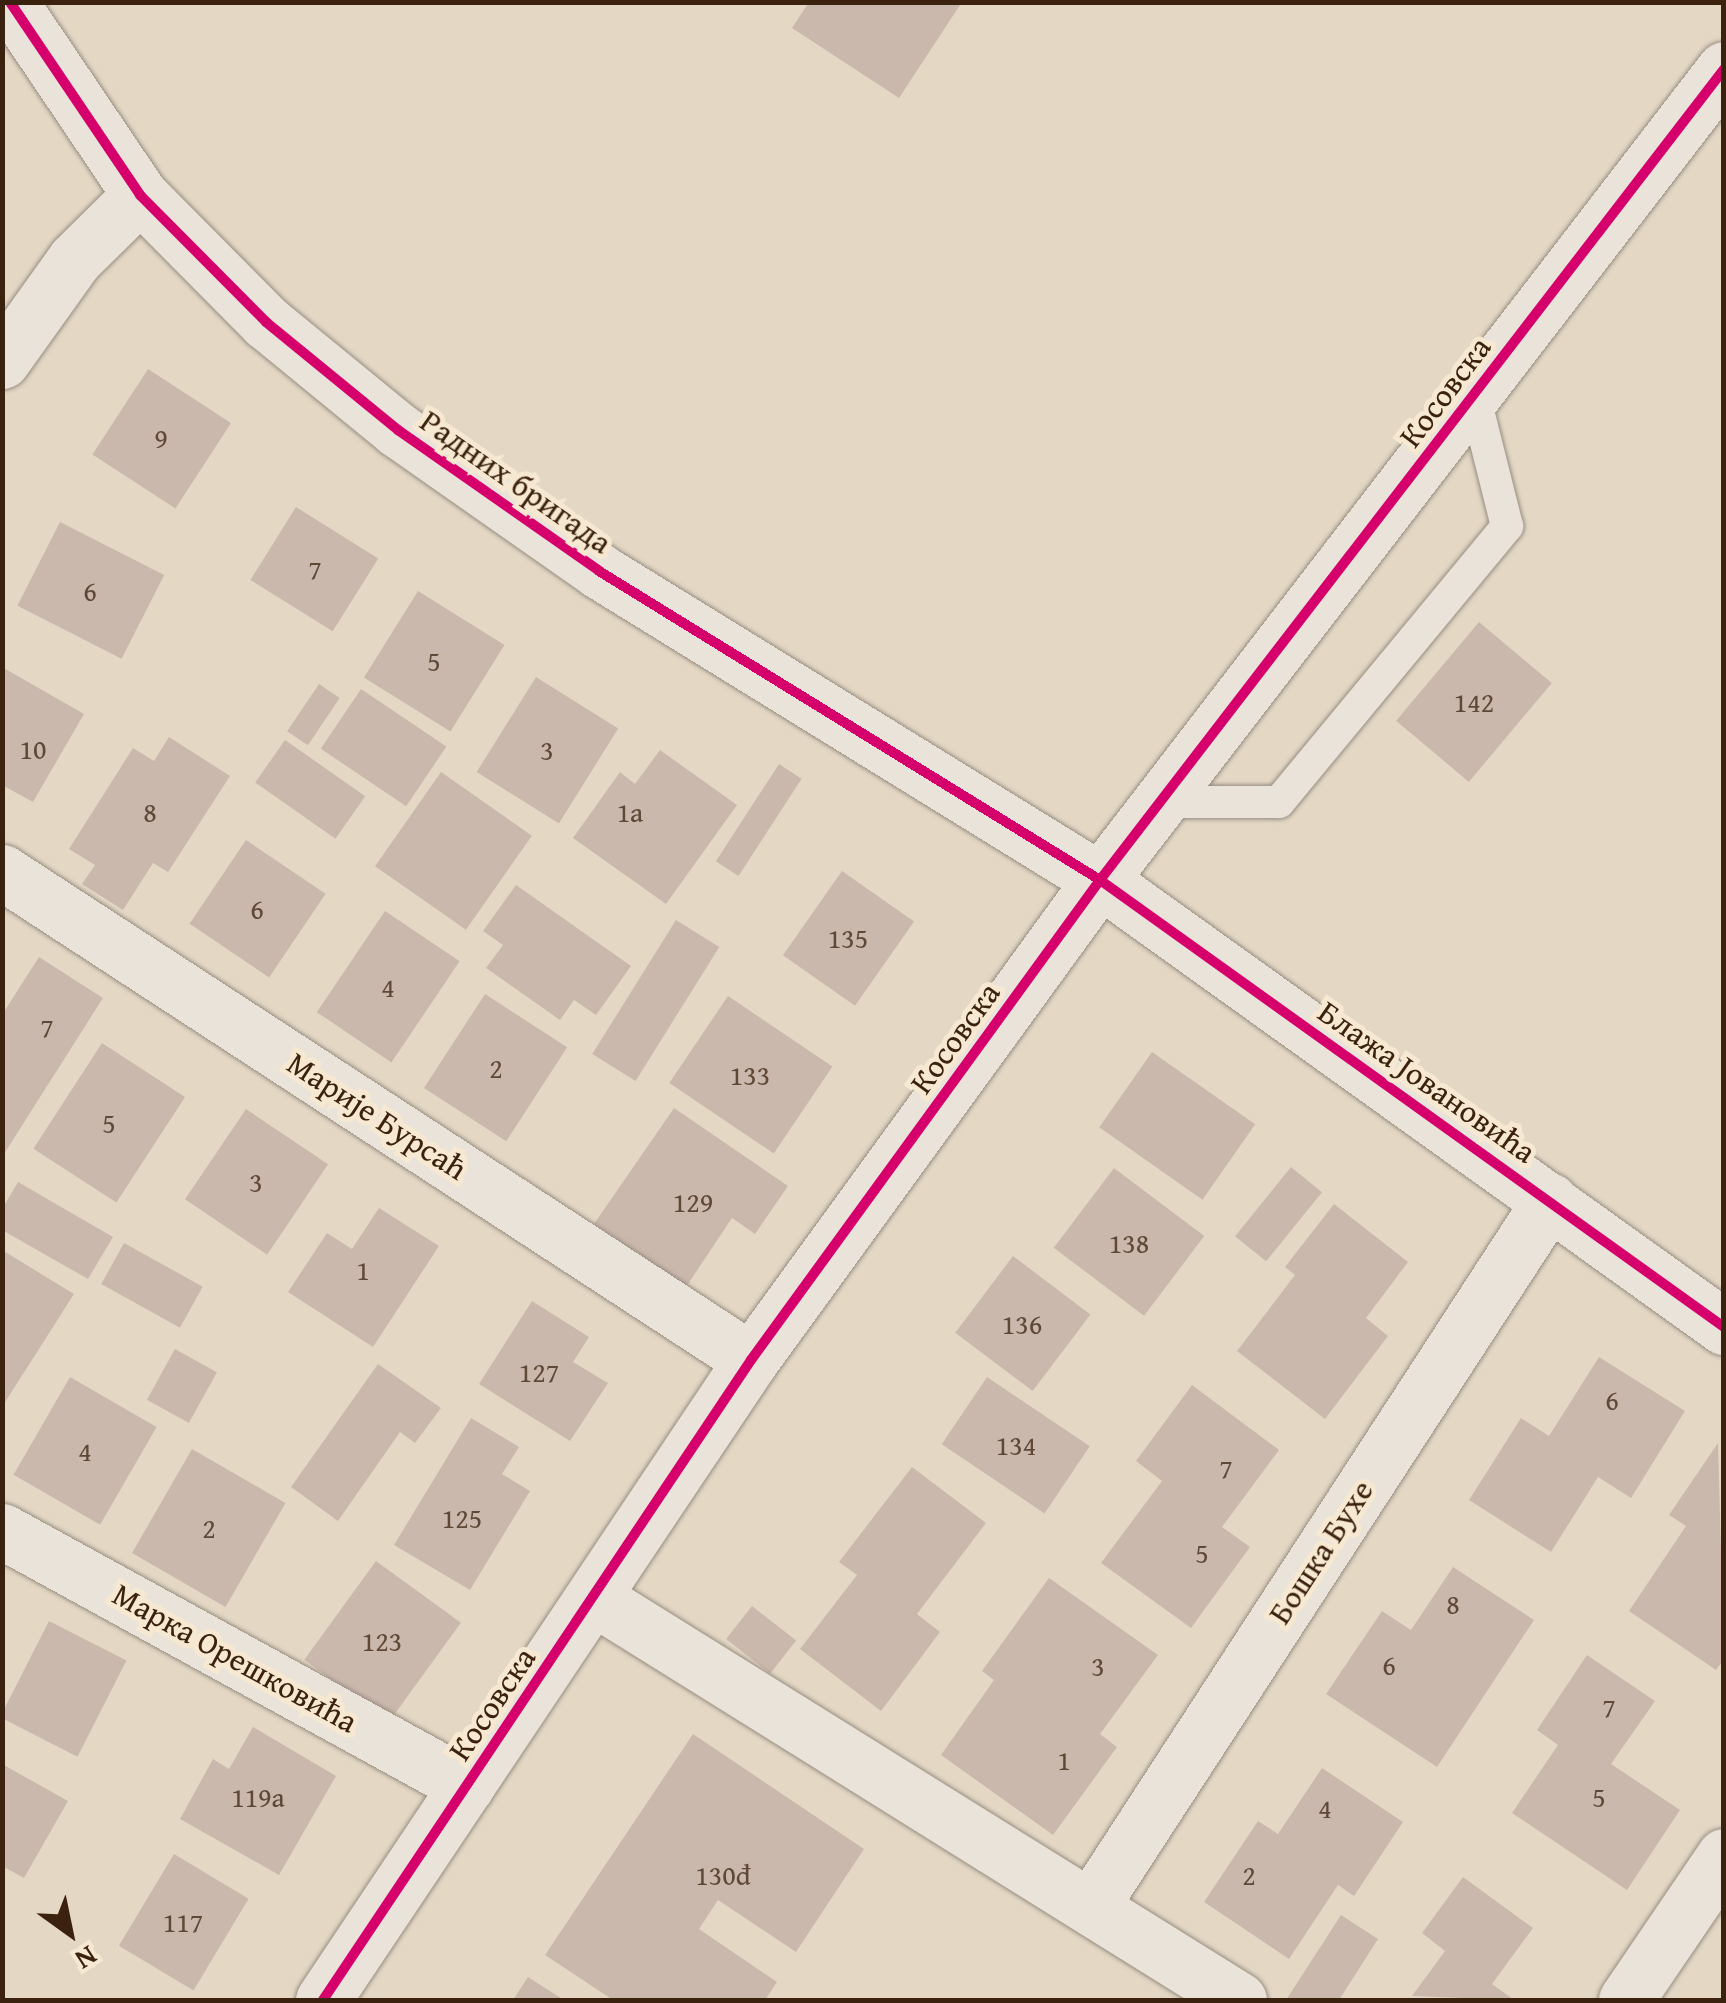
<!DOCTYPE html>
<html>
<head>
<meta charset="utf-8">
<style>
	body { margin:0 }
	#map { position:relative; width:1726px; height:2003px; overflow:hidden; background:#e4d8c5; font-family:"Gentium Book Plus",serif }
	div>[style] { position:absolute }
	.building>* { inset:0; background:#cbb8ad; transform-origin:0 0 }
	.roads { filter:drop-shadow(0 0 2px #988d80) drop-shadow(0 0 2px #988d80) }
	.lane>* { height:32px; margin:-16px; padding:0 16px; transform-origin:16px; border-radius:16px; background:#e9e3d9 }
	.street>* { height:55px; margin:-27.5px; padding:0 27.5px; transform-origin:27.5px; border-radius:27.5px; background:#e9e3d9 }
	.secondary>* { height:55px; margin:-27.5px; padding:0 27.5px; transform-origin:27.5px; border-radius:27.5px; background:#e9e3d9 }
	.cycleway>* { height:10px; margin:-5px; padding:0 5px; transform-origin:5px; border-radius:5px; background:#d6006c }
	span { translate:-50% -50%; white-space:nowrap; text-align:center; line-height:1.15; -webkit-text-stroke:10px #f6e8d1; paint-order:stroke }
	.number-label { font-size:28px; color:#5f4836 }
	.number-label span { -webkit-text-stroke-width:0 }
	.street-label { font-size:32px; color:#3b220f }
	.frame { position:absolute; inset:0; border:5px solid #3b220f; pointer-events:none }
	.north { position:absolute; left:20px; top:1883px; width:100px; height:100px; -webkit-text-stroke:8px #f6e8d1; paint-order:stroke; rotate:147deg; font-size:28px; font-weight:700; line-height:40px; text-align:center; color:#3b220f }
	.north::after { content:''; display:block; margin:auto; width:35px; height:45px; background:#3b220f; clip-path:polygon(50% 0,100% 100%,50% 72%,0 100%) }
</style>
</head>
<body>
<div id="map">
	<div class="building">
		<div style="clip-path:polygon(809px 2px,962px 2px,899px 98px,792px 28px)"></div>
		<div style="left:148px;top:369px;width:99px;height:102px;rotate:33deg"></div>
		<div style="left:296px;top:507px;width:97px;height:86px;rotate:32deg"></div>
		<div style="left:60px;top:522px;width:117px;height:94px;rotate:27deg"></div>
		<div style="left:418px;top:591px;width:102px;height:102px;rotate:32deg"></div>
		<div style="left:1479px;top:622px;width:95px;height:129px;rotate:40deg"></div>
		<div style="clip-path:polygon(2px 667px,84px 714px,33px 802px,2px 785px)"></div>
		<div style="left:536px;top:677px;width:97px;height:112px;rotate:32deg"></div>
		<div style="left:319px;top:684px;width:25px;height:57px;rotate:34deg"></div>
		<div style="left:361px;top:689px;width:103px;height:72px;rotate:34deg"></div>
		<div style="clip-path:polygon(169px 737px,230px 776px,168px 872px,153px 863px,123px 910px,82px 884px,95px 865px,69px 849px,133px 748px,154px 761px)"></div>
		<div style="left:285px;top:740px;width:98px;height:52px;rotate:35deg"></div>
		<div style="clip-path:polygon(660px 750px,737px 805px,666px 904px,573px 838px,620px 772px,635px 784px)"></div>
		<div style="left:779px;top:764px;width:27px;height:116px;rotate:33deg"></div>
		<div style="left:441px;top:772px;width:111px;height:115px;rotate:35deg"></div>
		<div style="left:246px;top:840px;width:96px;height:101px;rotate:34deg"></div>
		<div style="left:842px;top:871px;width:88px;height:103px;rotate:35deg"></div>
		<div style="clip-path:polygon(516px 885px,631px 966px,596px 1015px,574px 1000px,560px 1020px,486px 968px,503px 945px,483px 931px)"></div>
		<div style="left:385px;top:911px;width:90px;height:122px;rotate:34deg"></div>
		<div style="left:676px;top:920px;width:51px;height:158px;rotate:32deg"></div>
		<div style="clip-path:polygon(39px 957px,103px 998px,2px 1157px,2px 1015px)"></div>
		<div style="left:485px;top:994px;width:98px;height:112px;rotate:33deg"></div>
		<div style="left:728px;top:996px;width:126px;height:105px;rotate:34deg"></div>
		<div style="left:102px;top:1043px;width:99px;height:126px;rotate:33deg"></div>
		<div style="left:1152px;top:1052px;width:126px;height:92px;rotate:35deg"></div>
		<div style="clip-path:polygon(674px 1108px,788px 1186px,755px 1234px,732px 1218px,686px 1287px,594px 1224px)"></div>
		<div style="left:246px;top:1109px;width:99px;height:109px;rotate:34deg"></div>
		<div style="left:1291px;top:1167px;width:40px;height:89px;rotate:39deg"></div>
		<div style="left:1114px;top:1168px;width:113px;height:100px;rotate:37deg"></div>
		<div style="clip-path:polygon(18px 1182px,113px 1237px,88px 1279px,2px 1230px,2px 1209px)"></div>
		<div style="clip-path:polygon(1334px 1204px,1408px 1262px,1366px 1318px,1388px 1336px,1325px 1419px,1237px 1351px,1295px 1275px,1285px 1267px)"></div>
		<div style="clip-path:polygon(379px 1208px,439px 1246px,373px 1347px,288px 1292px,327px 1233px,352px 1249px)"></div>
		<div style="left:124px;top:1243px;width:90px;height:47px;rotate:29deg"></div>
		<div style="clip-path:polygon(2px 1250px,74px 1294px,2px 1407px)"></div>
		<div style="left:1013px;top:1256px;width:97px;height:96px;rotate:37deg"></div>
		<div style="clip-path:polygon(532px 1301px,589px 1337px,573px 1362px,608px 1383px,570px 1441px,479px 1384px)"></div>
		<div style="left:175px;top:1349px;width:48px;height:58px;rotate:29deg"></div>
		<div style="clip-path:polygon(1599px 1357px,1685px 1411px,1631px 1498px,1598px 1477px,1551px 1552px,1469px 1500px,1521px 1418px,1549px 1436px)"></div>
		<div style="clip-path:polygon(378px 1364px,441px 1408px,415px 1443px,400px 1432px,338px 1521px,291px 1487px)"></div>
		<div style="left:70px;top:1377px;width:100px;height:113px;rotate:30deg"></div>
		<div style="left:987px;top:1377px;width:124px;height:81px;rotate:34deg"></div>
		<div style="clip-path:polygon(1192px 1385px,1279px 1450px,1222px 1527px,1250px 1547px,1191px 1628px,1101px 1563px,1162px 1481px,1136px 1461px)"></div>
		<div style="clip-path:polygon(471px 1418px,519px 1447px,502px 1474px,530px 1491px,470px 1590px,394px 1545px)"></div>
		<div style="clip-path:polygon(1718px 1443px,1724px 1659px,1716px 1670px,1629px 1611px,1686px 1526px,1669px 1515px)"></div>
		<div style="left:192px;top:1449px;width:108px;height:120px;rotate:30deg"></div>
		<div style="clip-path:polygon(912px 1467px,986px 1523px,917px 1614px,940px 1632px,881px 1711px,800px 1649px,857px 1575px,839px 1562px)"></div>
		<div style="left:376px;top:1561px;width:105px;height:122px;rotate:36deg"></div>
		<div style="clip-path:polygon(1453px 1567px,1534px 1620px,1437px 1767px,1326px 1694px,1382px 1611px,1411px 1630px)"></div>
		<div style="clip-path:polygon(1049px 1578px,1158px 1655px,1100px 1734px,1117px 1747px,1053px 1835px,941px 1755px,994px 1680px,982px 1671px)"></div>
		<div style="left:752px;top:1606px;width:56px;height:42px;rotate:38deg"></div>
		<div style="left:49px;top:1621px;width:87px;height:108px;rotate:27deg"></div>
		<div style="clip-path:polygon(1587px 1655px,1655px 1701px,1611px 1764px,1680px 1810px,1627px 1890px,1512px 1813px,1558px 1745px,1537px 1730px)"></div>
		<div style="clip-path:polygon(253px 1727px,336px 1776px,279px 1875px,180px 1819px,213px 1759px,229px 1769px)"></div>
		<div style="clip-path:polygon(693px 1734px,864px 1849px,796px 1952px,718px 1900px,699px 1929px,777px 1982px,765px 2000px,613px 2000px,545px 1955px)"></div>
		<div style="clip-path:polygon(2px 1764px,68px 1801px,24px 1878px,2px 1866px)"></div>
		<div style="clip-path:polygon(1322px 1768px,1403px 1822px,1354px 1896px,1338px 1885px,1289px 1959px,1204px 1902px,1258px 1821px,1278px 1834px)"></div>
		<div style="left:174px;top:1854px;width:87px;height:107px;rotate:31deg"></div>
		<div style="clip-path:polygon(1463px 1877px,1533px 1928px,1492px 1984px,1514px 2000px,1412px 1996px,1445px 1951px,1422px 1933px)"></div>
		<div style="clip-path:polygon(1341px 1915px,1378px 1939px,1339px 2000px,1286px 2000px)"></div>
		<div style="clip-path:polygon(528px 1977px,564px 2000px,513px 2000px)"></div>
	</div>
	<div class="roads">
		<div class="lane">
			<div style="left:1161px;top:802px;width:118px"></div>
			<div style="left:1279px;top:802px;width:358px;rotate:-50.4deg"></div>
			<div style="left:1507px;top:526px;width:135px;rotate:-104.1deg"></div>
		</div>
		<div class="street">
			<div style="left:10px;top:2px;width:233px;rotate:56deg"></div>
			<div style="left:140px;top:195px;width:179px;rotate:45.2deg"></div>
			<div style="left:266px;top:322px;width:171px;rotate:39.3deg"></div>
			<div style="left:398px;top:430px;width:246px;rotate:35deg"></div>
			<div style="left:599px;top:571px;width:589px;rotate:31.66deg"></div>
			<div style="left:1100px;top:880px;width:768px;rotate:35.62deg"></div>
			<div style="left:2px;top:361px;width:125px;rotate:-54.4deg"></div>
			<div style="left:75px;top:259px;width:91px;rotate:-44.6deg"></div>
			<div style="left:2px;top:872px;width:894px;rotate:33.09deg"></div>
			<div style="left:2px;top:1531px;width:530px;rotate:28.74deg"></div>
			<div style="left:594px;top:1598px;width:760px;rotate:31.93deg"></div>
			<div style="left:1093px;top:1903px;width:838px;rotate:-56.97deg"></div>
			<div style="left:1626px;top:2000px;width:174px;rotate:-55.8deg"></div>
		</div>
		<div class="secondary">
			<div style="left:323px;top:2000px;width:770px;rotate:-56.23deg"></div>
			<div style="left:751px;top:1360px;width:593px;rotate:-53.98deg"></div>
			<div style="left:1100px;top:880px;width:1023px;rotate:-52.42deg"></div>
		</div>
	</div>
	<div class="cycleway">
		<div style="left:10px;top:2px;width:233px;rotate:56deg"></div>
		<div style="left:140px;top:195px;width:179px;rotate:45.2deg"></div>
		<div style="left:266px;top:322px;width:171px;rotate:39.3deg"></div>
		<div style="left:398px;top:430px;width:246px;rotate:35deg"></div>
		<div style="left:599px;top:571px;width:589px;rotate:31.66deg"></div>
		<div style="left:1100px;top:880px;width:768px;rotate:35.62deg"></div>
		<div style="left:323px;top:2000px;width:770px;rotate:-56.23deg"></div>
		<div style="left:751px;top:1360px;width:593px;rotate:-53.98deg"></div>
		<div style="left:1100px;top:880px;width:1023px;rotate:-52.42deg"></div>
	</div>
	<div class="number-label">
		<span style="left:161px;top:438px">9</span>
		<span style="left:315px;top:569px">7</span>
		<span style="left:90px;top:591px">6</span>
		<span style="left:434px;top:661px">5</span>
		<span style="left:1474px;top:702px">142</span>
		<span style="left:33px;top:749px">10</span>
		<span style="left:547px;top:750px">3</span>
		<span style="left:150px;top:812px">8</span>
		<span style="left:630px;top:812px">1a</span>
		<span style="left:257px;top:909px">6</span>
		<span style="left:848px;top:938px">135</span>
		<span style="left:388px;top:987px">4</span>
		<span style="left:47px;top:1027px">7</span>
		<span style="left:496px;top:1068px">2</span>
		<span style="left:750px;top:1075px">133</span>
		<span style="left:109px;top:1123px">5</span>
		<span style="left:256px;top:1182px">3</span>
		<span style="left:693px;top:1202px">129</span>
		<span style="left:1129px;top:1243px">138</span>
		<span style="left:363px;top:1270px">1</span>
		<span style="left:1022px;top:1324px">136</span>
		<span style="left:539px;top:1372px">127</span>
		<span style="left:1612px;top:1400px">6</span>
		<span style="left:1016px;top:1445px">134</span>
		<span style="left:85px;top:1451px">4</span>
		<span style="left:1226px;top:1468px">7</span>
		<span style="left:462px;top:1518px">125</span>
		<span style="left:209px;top:1528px">2</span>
		<span style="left:1202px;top:1553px">5</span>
		<span style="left:1453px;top:1604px">8</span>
		<span style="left:382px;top:1641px">123</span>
		<span style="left:1389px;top:1665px">6</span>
		<span style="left:1098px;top:1666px">3</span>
		<span style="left:1609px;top:1707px">7</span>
		<span style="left:1064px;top:1760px">1</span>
		<span style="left:258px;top:1797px">119a</span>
		<span style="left:1599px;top:1797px">5</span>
		<span style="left:1325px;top:1808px">4</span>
		<span style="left:723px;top:1875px">130đ</span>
		<span style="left:1249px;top:1875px">2</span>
		<span style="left:183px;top:1922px">117</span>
	</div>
	<div class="street-label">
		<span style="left:1445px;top:392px;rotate:-53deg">Косовска</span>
		<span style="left:516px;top:482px;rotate:35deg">Радних бригада</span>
		<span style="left:955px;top:1038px;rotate:-54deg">Косовска</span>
		<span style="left:1427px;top:1082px;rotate:35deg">Блажа Јовановића</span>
		<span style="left:377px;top:1116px;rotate:33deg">Марије Бурсаћ</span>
		<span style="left:1321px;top:1552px;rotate:-57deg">Бошка Бухе</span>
		<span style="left:235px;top:1658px;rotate:29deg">Марка Орешковића</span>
		<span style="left:492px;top:1704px;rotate:-56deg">Косовска</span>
	</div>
	<div class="frame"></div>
	<div class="north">N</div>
</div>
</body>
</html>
